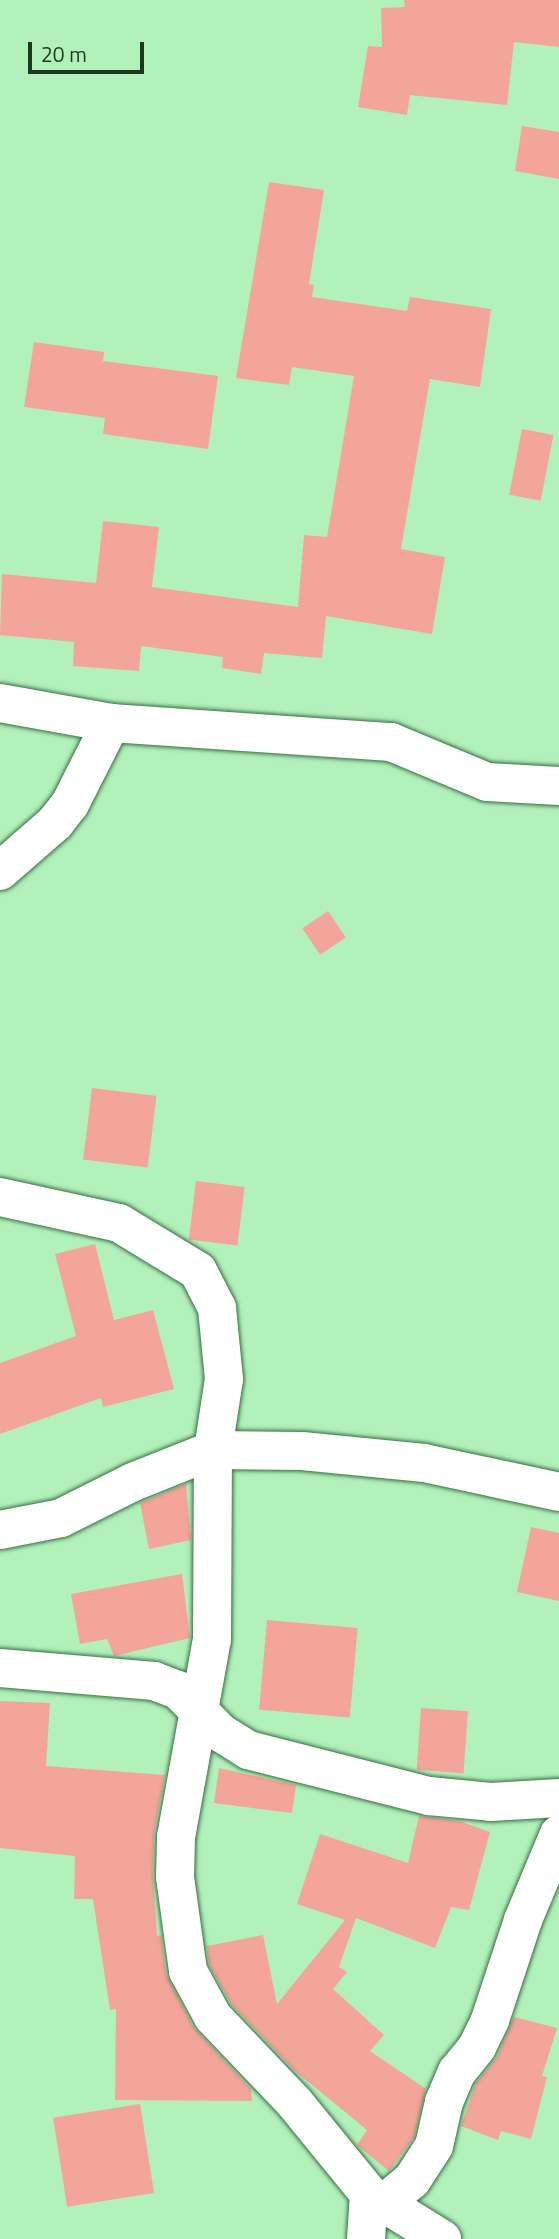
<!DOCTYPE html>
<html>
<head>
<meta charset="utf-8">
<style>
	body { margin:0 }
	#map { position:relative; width:559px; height:2239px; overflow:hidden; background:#b3f1bb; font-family:"Titillium Web",sans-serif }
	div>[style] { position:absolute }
	.building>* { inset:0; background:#f3a59a; transform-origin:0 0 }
	.roads { filter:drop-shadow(0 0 2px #377041) drop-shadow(0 0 2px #377041) }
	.minor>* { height:38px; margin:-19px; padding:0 19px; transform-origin:19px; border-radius:19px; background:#fff }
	span { translate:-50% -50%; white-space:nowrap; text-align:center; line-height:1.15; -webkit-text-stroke:5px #b3f1bb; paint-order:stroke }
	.scale { position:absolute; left:28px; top:42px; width:116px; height:32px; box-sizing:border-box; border:4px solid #1e3622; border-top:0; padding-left:9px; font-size:21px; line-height:24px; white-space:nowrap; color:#1e3622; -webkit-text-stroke:5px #b3f1bb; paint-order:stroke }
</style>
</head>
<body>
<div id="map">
	<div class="building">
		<div style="clip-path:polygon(404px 0,559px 0,559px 47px,514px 42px,507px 105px,410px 95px,407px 115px,358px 107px,368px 46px,382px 47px,381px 8px,405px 7px)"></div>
		<div style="clip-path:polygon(522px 126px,559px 132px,559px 179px,515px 171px)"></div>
		<div style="clip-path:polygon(269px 182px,324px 190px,309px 284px,314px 285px,312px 297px,407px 311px,410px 297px,491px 309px,480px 387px,430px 379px,401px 549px,445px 557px,432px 634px,326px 616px,322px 658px,264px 653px,261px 674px,222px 668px,223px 657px,141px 646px,139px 671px,73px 666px,74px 642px,0 635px,2px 574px,96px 583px,103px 521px,159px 527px,152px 587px,298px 607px,304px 535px,327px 537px,354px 376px,292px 367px,289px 385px,236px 378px)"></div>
		<div style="clip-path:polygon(34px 342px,104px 352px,103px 361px,218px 376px,208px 449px,103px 434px,105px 418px,24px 407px)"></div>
		<div style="left:522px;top:429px;width:32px;height:67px;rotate:11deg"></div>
		<div style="left:328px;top:911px;width:32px;height:31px;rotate:56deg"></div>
		<div style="left:92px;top:1088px;width:65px;height:72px;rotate:7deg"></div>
		<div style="left:196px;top:1181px;width:49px;height:59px;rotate:7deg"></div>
		<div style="clip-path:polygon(95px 1244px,114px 1320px,153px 1310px,174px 1389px,103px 1407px,101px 1398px,0 1434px,0 1363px,76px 1336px,55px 1254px)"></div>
		<div style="clip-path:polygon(186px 1484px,191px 1540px,149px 1549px,140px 1503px)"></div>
		<div style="clip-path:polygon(531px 1527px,559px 1533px,559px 1601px,517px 1592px)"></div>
		<div style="clip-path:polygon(182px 1574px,190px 1638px,114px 1656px,107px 1639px,80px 1644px,71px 1594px)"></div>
		<div style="left:267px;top:1620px;width:91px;height:90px;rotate:5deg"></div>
		<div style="clip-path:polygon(0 1701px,50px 1703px,46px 1766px,165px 1775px,154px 1833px,153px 1876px,157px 1936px,161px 1935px,166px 1974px,194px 2028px,251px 2089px,252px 2101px,115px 2100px,116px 2009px,110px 2010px,93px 1899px,74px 1899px,75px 1856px,0 1848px)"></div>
		<div style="left:421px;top:1708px;width:47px;height:62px;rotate:4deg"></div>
		<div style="clip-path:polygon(219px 1768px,296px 1785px,292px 1813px,214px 1803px)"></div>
		<div style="clip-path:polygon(419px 1816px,459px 1821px,490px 1832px,469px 1910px,451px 1907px,435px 1948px,356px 1918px,339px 1967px,347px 1972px,333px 1989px,384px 2035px,370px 2051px,426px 2089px,414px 2137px,389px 2171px,357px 2145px,367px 2130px,294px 2070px,231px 2004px,209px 1964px,207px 1946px,263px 1935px,277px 2004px,345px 1920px,297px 1904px,320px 1834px,408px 1863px)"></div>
		<div style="clip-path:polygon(514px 2017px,557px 2028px,542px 2076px,547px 2077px,531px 2139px,501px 2131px,498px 2140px,461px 2126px,476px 2083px,497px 2057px)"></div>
		<div style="left:140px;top:2104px;width:90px;height:88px;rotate:81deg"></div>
	</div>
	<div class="roads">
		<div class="minor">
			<div style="left:0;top:703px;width:113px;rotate:10.2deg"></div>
			<div style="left:111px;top:723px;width:281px;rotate:3.9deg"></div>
			<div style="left:391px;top:742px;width:104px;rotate:22.6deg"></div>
			<div style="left:487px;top:782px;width:72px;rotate:3.2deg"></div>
			<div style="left:0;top:871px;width:73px;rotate:-41.1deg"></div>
			<div style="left:55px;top:823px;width:24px;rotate:-52deg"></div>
			<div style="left:70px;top:804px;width:91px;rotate:-63.2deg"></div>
			<div style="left:0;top:1197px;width:122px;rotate:12.3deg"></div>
			<div style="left:119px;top:1223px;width:92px;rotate:31.3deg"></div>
			<div style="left:198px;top:1271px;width:42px;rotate:62.8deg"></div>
			<div style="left:217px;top:1308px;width:71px;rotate:84.4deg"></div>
			<div style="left:224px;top:1379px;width:72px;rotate:98.8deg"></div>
			<div style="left:213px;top:1450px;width:189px;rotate:90.3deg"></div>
			<div style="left:212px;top:1639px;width:201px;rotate:100.3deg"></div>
			<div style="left:176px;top:1837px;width:40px;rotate:91.4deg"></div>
			<div style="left:175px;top:1877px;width:95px;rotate:82.1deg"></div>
			<div style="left:188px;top:1971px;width:52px;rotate:61.5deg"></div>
			<div style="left:213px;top:2017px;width:117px;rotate:46.4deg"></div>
			<div style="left:294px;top:2102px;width:119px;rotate:50.8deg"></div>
			<div style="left:369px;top:2194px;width:86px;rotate:31.7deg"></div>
			<div style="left:0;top:1530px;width:62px;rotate:-11.1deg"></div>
			<div style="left:61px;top:1518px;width:80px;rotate:-26.6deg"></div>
			<div style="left:133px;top:1482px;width:86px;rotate:-21.8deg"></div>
			<div style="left:213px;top:1450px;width:89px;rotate:0.6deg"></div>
			<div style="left:302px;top:1451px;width:123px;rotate:5.6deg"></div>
			<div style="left:424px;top:1463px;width:138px;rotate:12.1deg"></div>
			<div style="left:0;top:1668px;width:155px;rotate:4.8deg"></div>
			<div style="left:154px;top:1681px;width:26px;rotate:21deg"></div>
			<div style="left:178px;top:1690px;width:61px;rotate:45deg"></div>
			<div style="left:221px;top:1733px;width:32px;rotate:32deg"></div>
			<div style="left:248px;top:1750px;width:187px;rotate:14.3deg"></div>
			<div style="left:429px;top:1796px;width:62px;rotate:5.5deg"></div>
			<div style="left:491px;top:1802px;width:68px;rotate:-3.4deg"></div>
			<div style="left:382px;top:2205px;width:39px;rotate:-40deg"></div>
			<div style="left:412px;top:2180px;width:40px;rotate:-57.1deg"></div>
			<div style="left:434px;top:2146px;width:45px;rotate:-77.2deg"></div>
			<div style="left:444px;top:2102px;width:33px;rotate:-67deg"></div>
			<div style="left:457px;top:2072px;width:32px;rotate:-51deg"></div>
			<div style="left:477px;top:2047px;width:30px;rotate:-64deg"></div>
			<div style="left:490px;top:2020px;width:105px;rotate:-71.7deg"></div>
			<div style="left:523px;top:1920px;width:93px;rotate:-67.3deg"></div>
			<div style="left:366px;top:2239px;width:45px;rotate:-86.2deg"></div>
		</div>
	</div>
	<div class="scale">20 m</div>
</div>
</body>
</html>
